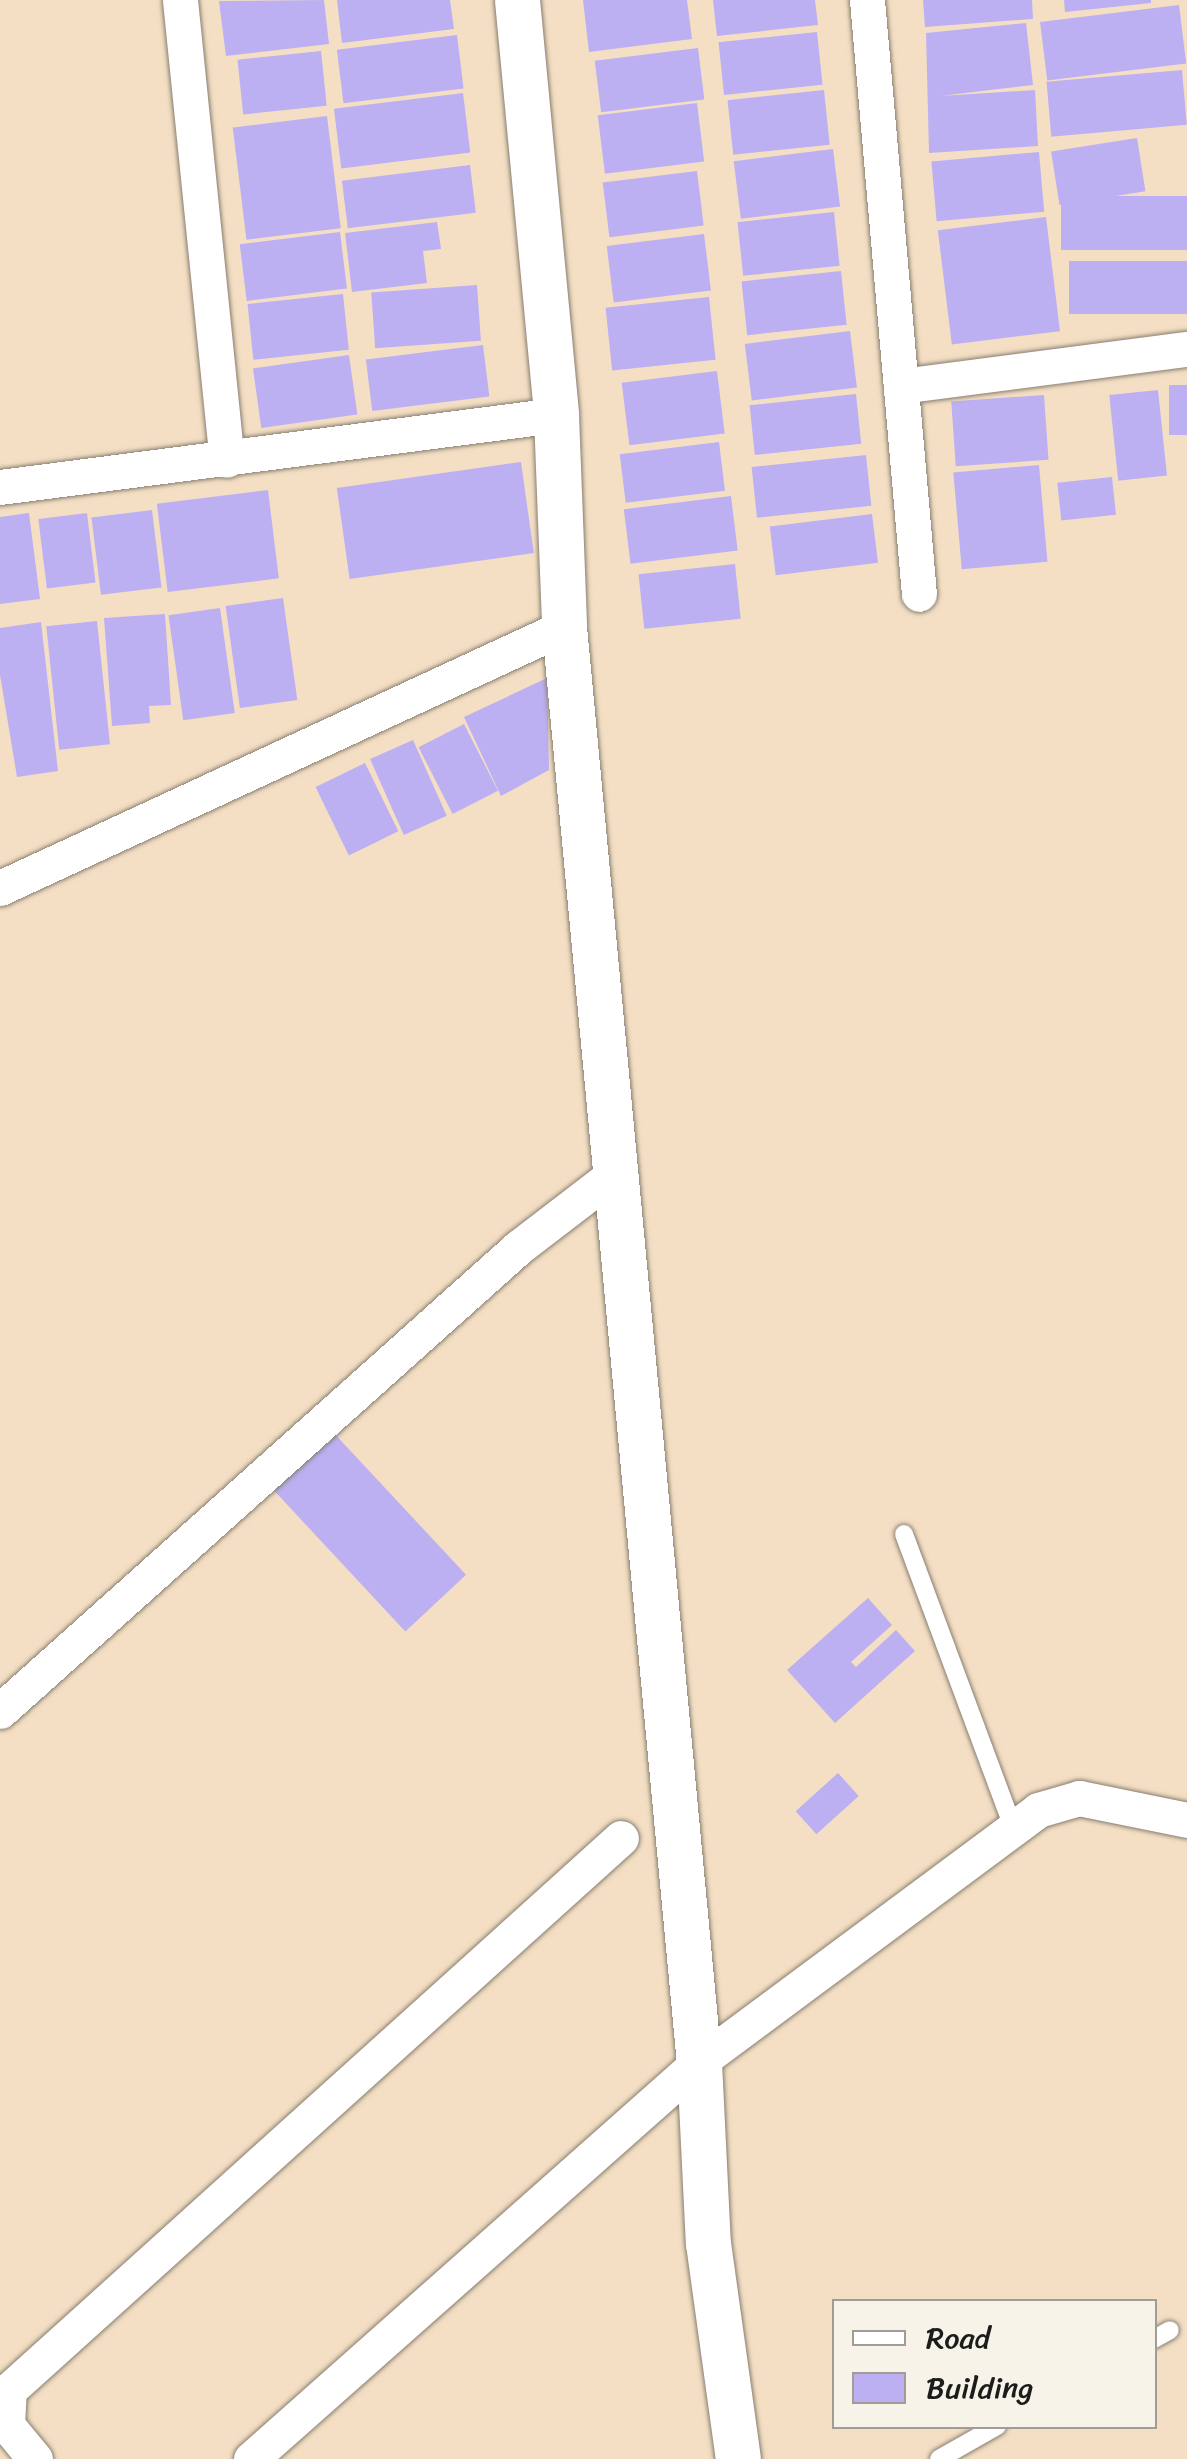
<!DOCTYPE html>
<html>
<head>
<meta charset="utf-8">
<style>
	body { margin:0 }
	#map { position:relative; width:1187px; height:2459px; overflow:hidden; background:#f4dfc4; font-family:Sriracha,sans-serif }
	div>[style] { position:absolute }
	.building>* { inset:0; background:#bcb0f3; transform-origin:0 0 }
	.roads { filter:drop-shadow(0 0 2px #887e70) drop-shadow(0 0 2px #887e70) }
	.service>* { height:18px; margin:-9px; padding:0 9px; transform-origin:9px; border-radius:9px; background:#fff }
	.minor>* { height:35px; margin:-17.5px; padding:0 17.5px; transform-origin:17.5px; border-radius:17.5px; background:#fff }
	.tertiary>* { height:45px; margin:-22.5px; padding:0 22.5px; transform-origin:22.5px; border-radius:22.5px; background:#fff }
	span { translate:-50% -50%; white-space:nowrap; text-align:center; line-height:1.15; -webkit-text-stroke:10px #f7f3e8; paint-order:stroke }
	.legend { position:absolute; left:832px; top:2299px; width:325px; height:130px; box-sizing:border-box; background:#f7f3e8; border:2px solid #9f9d96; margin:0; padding:12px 18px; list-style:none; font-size:30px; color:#1c1c1c }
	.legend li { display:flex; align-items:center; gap:20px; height:50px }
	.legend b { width:50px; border:2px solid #9f9d96 }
</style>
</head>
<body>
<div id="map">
	<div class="building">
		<div style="clip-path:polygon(324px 0,329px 44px,226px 56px,219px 1px)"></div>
		<div style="clip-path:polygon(337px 0,450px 0,454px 29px,342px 43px)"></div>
		<div style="clip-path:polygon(583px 0,687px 0,692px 39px,589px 52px)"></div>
		<div style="clip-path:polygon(713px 0,815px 0,818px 25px,717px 36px)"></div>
		<div style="clip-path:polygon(923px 0,1032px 0,1033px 19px,925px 27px)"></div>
		<div style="clip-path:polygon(1064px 0,1151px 0,1151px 3px,1065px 12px)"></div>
		<div style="left:1179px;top:5px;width:59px;height:140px;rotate:83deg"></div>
		<div style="clip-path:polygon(1026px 23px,1033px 85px,940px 96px,1035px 90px,1038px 146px,929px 153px,926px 33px)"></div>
		<div style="left:817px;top:32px;width:53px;height:99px;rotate:84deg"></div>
		<div style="left:457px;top:35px;width:54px;height:121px;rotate:83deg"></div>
		<div style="left:698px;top:48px;width:52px;height:104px;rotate:83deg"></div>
		<div style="left:321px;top:51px;width:55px;height:84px;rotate:84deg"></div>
		<div style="left:1182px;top:70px;width:55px;height:136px;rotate:85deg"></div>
		<div style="left:824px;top:90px;width:55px;height:97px;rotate:84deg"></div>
		<div style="left:463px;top:93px;width:60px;height:130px;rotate:83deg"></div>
		<div style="left:697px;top:103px;width:59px;height:100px;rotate:83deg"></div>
		<div style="left:327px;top:116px;width:113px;height:95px;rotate:83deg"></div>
		<div style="left:1137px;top:138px;width:54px;height:87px;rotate:81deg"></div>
		<div style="left:833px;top:149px;width:58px;height:100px;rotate:83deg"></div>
		<div style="left:1039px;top:152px;width:60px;height:108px;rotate:85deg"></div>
		<div style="left:470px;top:165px;width:48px;height:129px;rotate:83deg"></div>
		<div style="left:697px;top:171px;width:55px;height:95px;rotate:83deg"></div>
		<div style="left:1187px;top:196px;width:54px;height:126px;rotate:90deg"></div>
		<div style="left:834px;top:212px;width:54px;height:97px;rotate:84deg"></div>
		<div style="left:1046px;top:217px;width:115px;height:109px;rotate:83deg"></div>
		<div style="clip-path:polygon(437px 222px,441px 249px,423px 251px,427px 283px,352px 292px,345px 233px)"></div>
		<div style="left:340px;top:232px;width:57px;height:101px;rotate:83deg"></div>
		<div style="left:704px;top:234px;width:57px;height:98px;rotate:83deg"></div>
		<div style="left:1187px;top:261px;width:53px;height:118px;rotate:90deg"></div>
		<div style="left:841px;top:271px;width:54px;height:100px;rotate:84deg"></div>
		<div style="left:477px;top:285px;width:56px;height:106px;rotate:86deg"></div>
		<div style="left:343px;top:294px;width:56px;height:96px;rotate:84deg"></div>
		<div style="left:709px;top:297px;width:63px;height:104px;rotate:84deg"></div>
		<div style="left:850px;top:331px;width:57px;height:106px;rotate:83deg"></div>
		<div style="left:483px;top:345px;width:52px;height:118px;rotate:83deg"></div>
		<div style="left:349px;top:355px;width:60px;height:97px;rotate:82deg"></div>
		<div style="left:717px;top:371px;width:63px;height:96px;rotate:83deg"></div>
		<div style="left:1187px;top:385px;width:50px;height:18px;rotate:90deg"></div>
		<div style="left:1158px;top:390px;width:86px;height:49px;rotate:84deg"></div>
		<div style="left:856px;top:394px;width:50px;height:107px;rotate:84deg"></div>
		<div style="left:1044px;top:395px;width:65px;height:93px;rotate:86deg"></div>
		<div style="left:719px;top:442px;width:49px;height:100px;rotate:83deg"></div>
		<div style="left:866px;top:455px;width:51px;height:115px;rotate:84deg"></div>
		<div style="left:521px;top:462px;width:92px;height:186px;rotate:82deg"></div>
		<div style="left:1039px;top:465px;width:97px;height:86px;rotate:85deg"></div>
		<div style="left:1112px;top:477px;width:38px;height:55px;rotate:84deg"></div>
		<div style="left:268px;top:490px;width:89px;height:112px;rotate:83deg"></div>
		<div style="left:731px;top:496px;width:55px;height:108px;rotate:83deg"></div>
		<div style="left:152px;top:510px;width:78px;height:61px;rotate:83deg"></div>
		<div style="clip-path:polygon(29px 513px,40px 599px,0 604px,0 517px)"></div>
		<div style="left:87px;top:513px;width:70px;height:49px;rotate:83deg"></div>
		<div style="left:872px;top:514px;width:49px;height:103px;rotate:83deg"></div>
		<div style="left:735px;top:564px;width:55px;height:97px;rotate:84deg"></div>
		<div style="left:283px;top:598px;width:103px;height:58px;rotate:82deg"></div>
		<div style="left:220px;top:608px;width:106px;height:52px;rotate:82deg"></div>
		<div style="clip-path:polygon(165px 614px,171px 705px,149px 706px,150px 723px,112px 726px,104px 618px)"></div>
		<div style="left:97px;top:621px;width:124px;height:51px;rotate:84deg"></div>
		<div style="clip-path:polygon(41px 622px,58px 771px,17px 777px,0 675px,0 628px)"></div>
		<div style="clip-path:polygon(547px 678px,549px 770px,501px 796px,464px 717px)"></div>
		<div style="left:464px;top:724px;width:75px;height:51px;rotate:63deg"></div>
		<div style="left:413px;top:740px;width:83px;height:47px;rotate:66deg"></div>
		<div style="left:365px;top:763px;width:76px;height:55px;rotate:64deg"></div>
		<div style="left:331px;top:1430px;width:198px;height:83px;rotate:47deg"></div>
		<div style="clip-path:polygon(868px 1598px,892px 1625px,851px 1662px,856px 1667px,896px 1630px,915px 1651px,835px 1723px,787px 1670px)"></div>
		<div style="left:838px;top:1773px;width:31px;height:57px;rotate:48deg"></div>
	</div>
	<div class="roads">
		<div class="service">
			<div style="left:904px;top:1534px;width:313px;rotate:69.6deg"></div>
			<div style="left:1154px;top:2339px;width:18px;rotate:-29deg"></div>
			<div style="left:939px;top:2459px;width:67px;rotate:-29.6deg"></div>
		</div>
		<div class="minor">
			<div style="left:180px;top:0;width:462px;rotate:84.2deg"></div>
			<div style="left:867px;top:0;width:596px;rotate:85deg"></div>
			<div style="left:901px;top:386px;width:288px;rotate:-7.4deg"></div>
			<div style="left:0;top:487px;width:561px;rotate:-7.38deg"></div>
			<div style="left:0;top:888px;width:621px;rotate:-24.83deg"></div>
			<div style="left:0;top:1711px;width:696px;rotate:-41.8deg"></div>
			<div style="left:519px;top:1247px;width:125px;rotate:-37.5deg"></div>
			<div style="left:35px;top:2459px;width:44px;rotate:-129.5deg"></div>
			<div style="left:7px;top:2425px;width:35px;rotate:-87deg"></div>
			<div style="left:9px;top:2390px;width:824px;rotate:-42.05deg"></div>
			<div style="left:251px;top:2459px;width:599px;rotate:-41.55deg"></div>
			<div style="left:699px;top:2062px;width:422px;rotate:-36.6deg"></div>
			<div style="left:1038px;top:1810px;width:43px;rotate:-16.3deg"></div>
			<div style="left:1079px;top:1798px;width:110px;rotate:11.5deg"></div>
		</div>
		<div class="tertiary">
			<div style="left:517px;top:0;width:417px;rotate:84.6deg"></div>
			<div style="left:556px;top:415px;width:212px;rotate:87.8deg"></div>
			<div style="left:564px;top:627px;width:1441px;rotate:84.63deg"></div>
			<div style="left:699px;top:2062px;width:181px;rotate:87.2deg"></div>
			<div style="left:708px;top:2243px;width:218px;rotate:82.1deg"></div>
		</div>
	</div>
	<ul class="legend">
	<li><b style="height:12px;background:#fff"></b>Road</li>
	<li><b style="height:28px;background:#bcb0f3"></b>Building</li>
	</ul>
</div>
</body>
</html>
